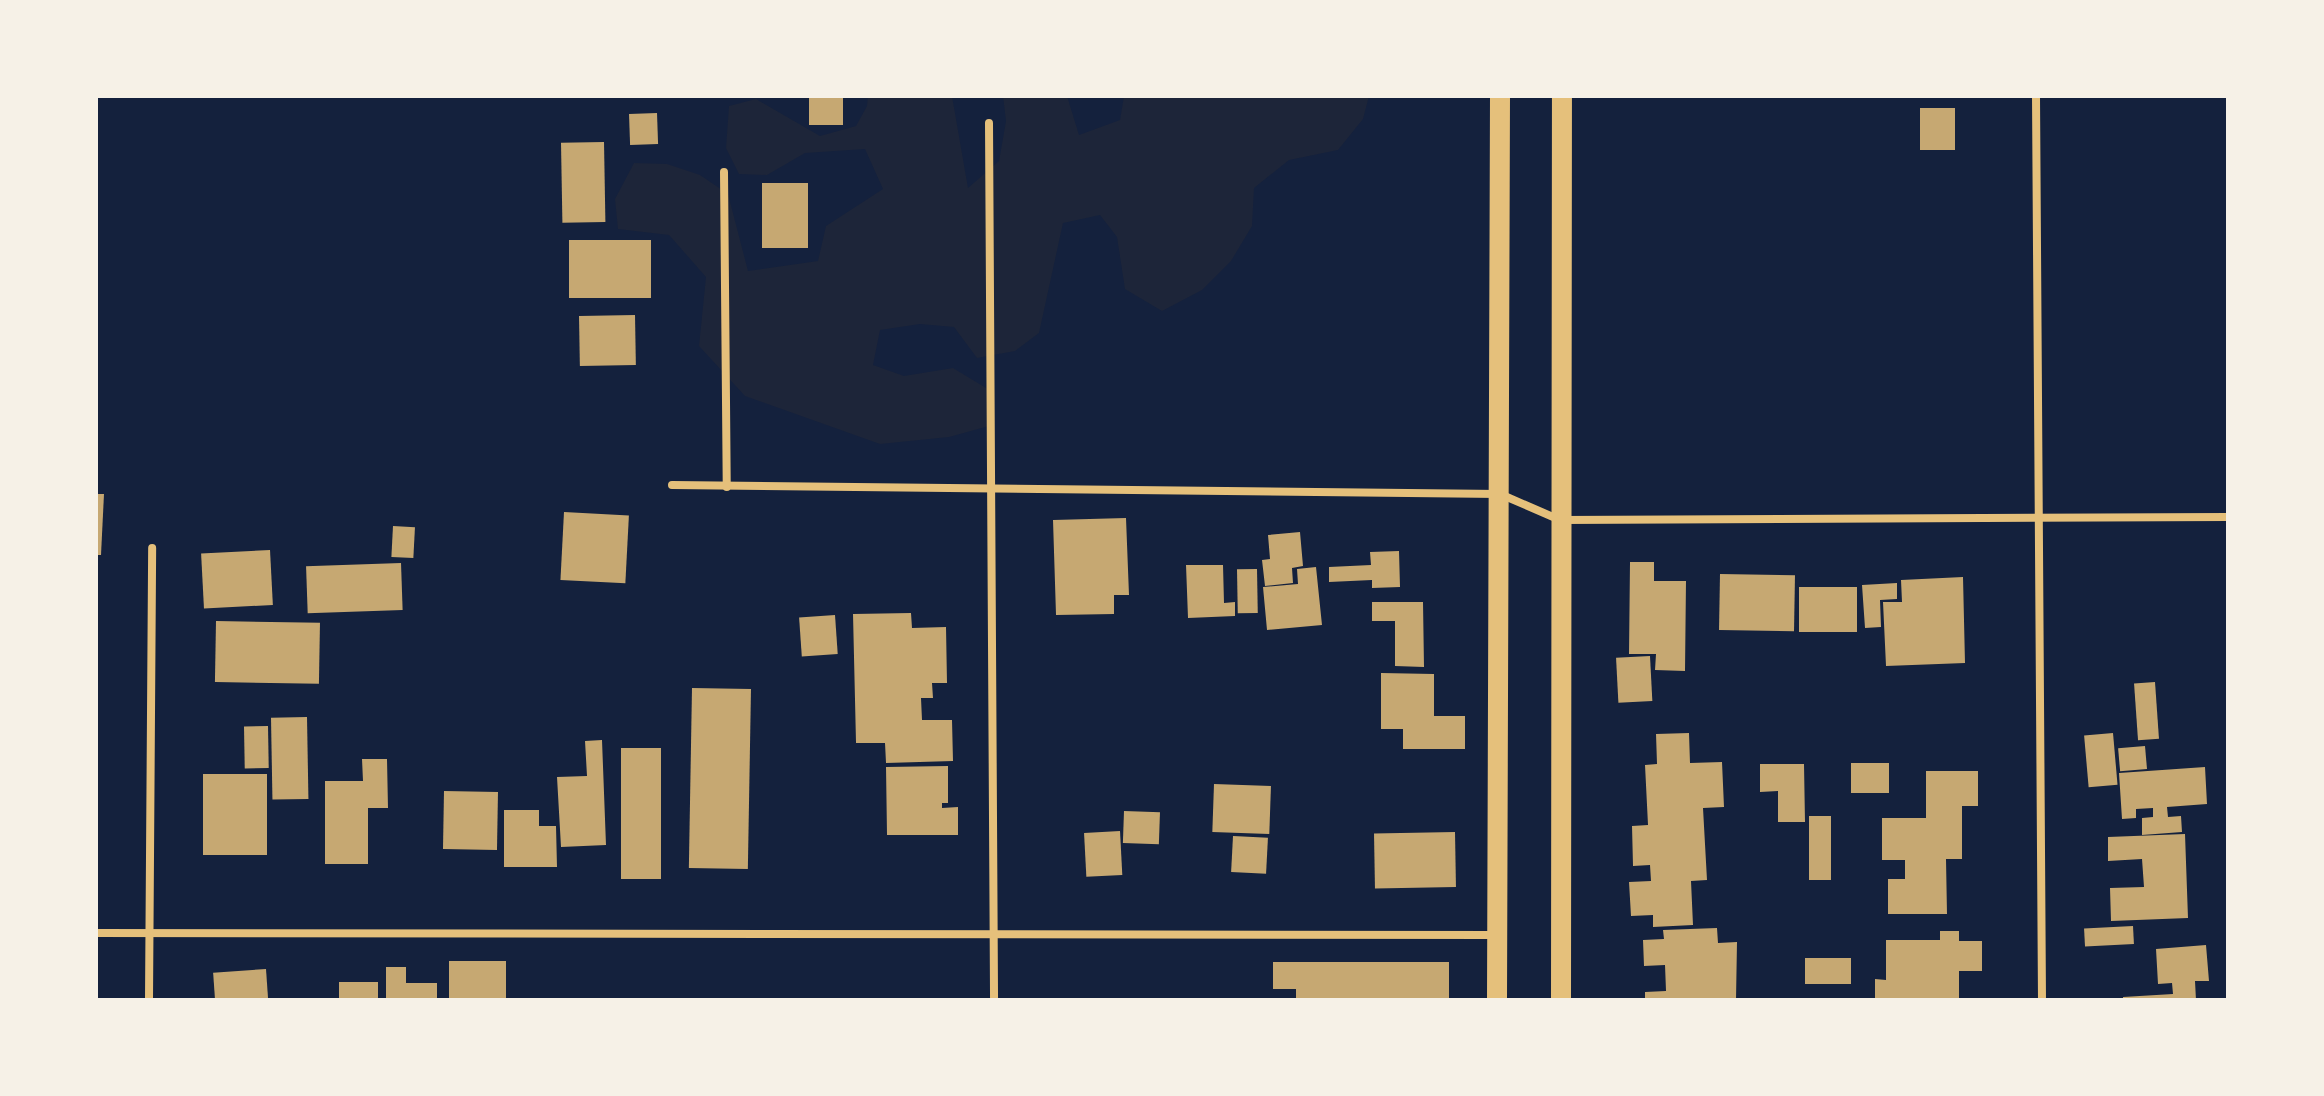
<!DOCTYPE html>
<html>
<head>
<meta charset="utf-8">
<style>
	body { margin:0 }
	#map { position:relative; width:2324px; height:1096px; overflow:hidden; background:#14213d; font-family:Bitter,serif }
	div>[style] { position:absolute }
	.green>* { inset:0; background:#1d2539 }
	.building>* { inset:0; background:#c6a872; transform-origin:0 0 }
	.minor>* { height:8px; margin:-4px; padding:0 4px; transform-origin:4px; border-radius:4px; background:#e5c07b }
	.primary>* { height:20px; margin:-10px; padding:0 10px; transform-origin:10px; border-radius:10px; background:#e5c07b }
	span { translate:-50% -50%; white-space:nowrap; text-align:center; line-height:1.15; -webkit-text-stroke:7px #f6f1e7; paint-order:stroke }
	.frame { position:absolute; inset:0; border:98px solid #f6f1e7; pointer-events:none }
</style>
</head>
<body>
<div id="map">
	<div class="green">
		<div style="clip-path:polygon(868px 96px,952px 96px,968px 188px,999px 161px,1006px 121px,1003px 96px,1067px 96px,1079px 135px,1120px 120px,1124px 96px,1369px 96px,1363px 119px,1338px 150px,1289px 160px,1254px 188px,1252px 226px,1231px 261px,1202px 290px,1162px 311px,1125px 289px,1117px 237px,1100px 215px,1063px 223px,1039px 333px,1015px 351px,977px 358px,954px 327px,920px 324px,880px 330px,873px 365px,904px 376px,953px 368px,991px 391px,989px 426px,949px 437px,880px 444px,745px 396px,699px 346px,706px 277px,669px 235px,618px 229px,615px 199px,634px 163px,667px 164px,700px 175px,728px 194px,748px 271px,818px 261px,826px 226px,883px 189px,865px 149px,805px 153px,767px 175px,739px 174px,726px 148px,729px 106px,756px 99px,820px 136px,856px 126px,867px 106px)"></div>
	</div>
	<div class="building">
		<div style="left:809px;top:96px;width:34px;height:29px"></div>
		<div style="left:1920px;top:108px;width:35px;height:42px"></div>
		<div style="left:657px;top:113px;width:31px;height:28px;rotate:88deg"></div>
		<div style="left:604px;top:142px;width:80px;height:43px;rotate:89deg"></div>
		<div style="left:762px;top:183px;width:46px;height:65px"></div>
		<div style="left:651px;top:240px;width:58px;height:82px;rotate:90deg"></div>
		<div style="left:635px;top:315px;width:50px;height:56px;rotate:89deg"></div>
		<div style="clip-path:polygon(96px 494px,104px 494px,101px 555px,96px 555px)"></div>
		<div style="left:564px;top:512px;width:65px;height:68px;rotate:3deg"></div>
		<div style="clip-path:polygon(1126px 518px,1129px 595px,1114px 595px,1114px 614px,1056px 615px,1053px 520px)"></div>
		<div style="left:393px;top:526px;width:22px;height:31px;rotate:3deg"></div>
		<div style="clip-path:polygon(1300px 532px,1303px 566px,1292px 568px,1293px 583px,1265px 586px,1262px 560px,1270px 559px,1268px 535px)"></div>
		<div style="left:270px;top:550px;width:55px;height:69px;rotate:87deg"></div>
		<div style="clip-path:polygon(1399px 551px,1400px 587px,1372px 588px,1372px 580px,1329px 582px,1329px 567px,1371px 565px,1370px 552px)"></div>
		<div style="clip-path:polygon(1630px 562px,1654px 562px,1654px 581px,1686px 581px,1685px 671px,1655px 670px,1656px 654px,1629px 654px)"></div>
		<div style="left:401px;top:563px;width:47px;height:95px;rotate:88deg"></div>
		<div style="clip-path:polygon(1186px 565px,1223px 565px,1224px 603px,1235px 602px,1235px 616px,1188px 618px)"></div>
		<div style="clip-path:polygon(1316px 567px,1322px 625px,1267px 630px,1263px 587px,1298px 584px,1297px 569px)"></div>
		<div style="left:1257px;top:569px;width:44px;height:20px;rotate:89deg"></div>
		<div style="left:1720px;top:574px;width:75px;height:56px;rotate:1deg"></div>
		<div style="clip-path:polygon(1963px 577px,1965px 663px,1886px 666px,1883px 602px,1902px 602px,1901px 580px)"></div>
		<div style="clip-path:polygon(1897px 583px,1897px 599px,1880px 600px,1881px 627px,1865px 628px,1862px 585px)"></div>
		<div style="left:1799px;top:587px;width:58px;height:45px"></div>
		<div style="clip-path:polygon(1372px 602px,1423px 602px,1424px 667px,1395px 666px,1395px 621px,1372px 621px)"></div>
		<div style="clip-path:polygon(911px 613px,912px 628px,946px 627px,947px 683px,932px 683px,933px 698px,921px 698px,922px 720px,952px 720px,953px 761px,886px 763px,885px 743px,856px 743px,853px 614px)"></div>
		<div style="left:835px;top:615px;width:39px;height:36px;rotate:86deg"></div>
		<div style="left:216px;top:621px;width:104px;height:61px;rotate:1deg"></div>
		<div style="left:1650px;top:656px;width:45px;height:34px;rotate:87deg"></div>
		<div style="clip-path:polygon(1381px 673px,1434px 674px,1434px 716px,1465px 716px,1465px 749px,1403px 749px,1403px 729px,1381px 729px)"></div>
		<div style="left:2155px;top:682px;width:57px;height:21px;rotate:86deg"></div>
		<div style="left:692px;top:688px;width:59px;height:180px;rotate:1deg"></div>
		<div style="left:307px;top:717px;width:82px;height:36px;rotate:89deg"></div>
		<div style="left:268px;top:726px;width:42px;height:24px;rotate:89deg"></div>
		<div style="clip-path:polygon(1689px 733px,1690px 763px,1722px 762px,1724px 807px,1703px 808px,1707px 880px,1691px 881px,1693px 925px,1653px 927px,1653px 915px,1631px 916px,1629px 882px,1651px 881px,1650px 865px,1633px 866px,1632px 826px,1648px 825px,1645px 765px,1657px 764px,1656px 734px)"></div>
		<div style="left:2113px;top:733px;width:52px;height:29px;rotate:85deg"></div>
		<div style="clip-path:polygon(602px 740px,606px 845px,561px 847px,557px 777px,587px 776px,585px 741px)"></div>
		<div style="left:2145px;top:746px;width:23px;height:27px;rotate:85deg"></div>
		<div style="left:621px;top:748px;width:40px;height:131px"></div>
		<div style="clip-path:polygon(362px 759px,387px 759px,388px 808px,368px 808px,368px 864px,325px 864px,325px 781px,363px 781px)"></div>
		<div style="left:1851px;top:763px;width:38px;height:30px"></div>
		<div style="clip-path:polygon(1760px 764px,1804px 764px,1805px 822px,1778px 822px,1778px 791px,1760px 792px)"></div>
		<div style="clip-path:polygon(948px 766px,948px 803px,942px 803px,942px 808px,958px 807px,958px 835px,887px 835px,886px 767px)"></div>
		<div style="clip-path:polygon(2205px 767px,2207px 804px,2167px 807px,2168px 817px,2181px 816px,2182px 832px,2142px 835px,2142px 818px,2153px 817px,2153px 808px,2136px 809px,2136px 818px,2122px 819px,2119px 773px)"></div>
		<div style="clip-path:polygon(1926px 771px,1978px 771px,1978px 806px,1962px 806px,1962px 859px,1946px 859px,1947px 914px,1888px 914px,1888px 879px,1905px 879px,1905px 860px,1882px 860px,1882px 818px,1926px 818px)"></div>
		<div style="left:203px;top:774px;width:64px;height:81px"></div>
		<div style="left:1214px;top:784px;width:57px;height:48px;rotate:2deg"></div>
		<div style="left:444px;top:791px;width:54px;height:58px;rotate:1deg"></div>
		<div style="clip-path:polygon(504px 810px,539px 810px,539px 826px,556px 826px,557px 867px,504px 867px)"></div>
		<div style="left:1124px;top:811px;width:36px;height:32px;rotate:2deg"></div>
		<div style="left:1809px;top:816px;width:22px;height:64px"></div>
		<div style="left:1120px;top:831px;width:44px;height:36px;rotate:87deg"></div>
		<div style="left:1455px;top:832px;width:55px;height:81px;rotate:89deg"></div>
		<div style="clip-path:polygon(2185px 834px,2188px 918px,2111px 921px,2110px 888px,2144px 887px,2142px 859px,2108px 861px,2108px 837px)"></div>
		<div style="left:1233px;top:836px;width:35px;height:36px;rotate:3deg"></div>
		<div style="left:2133px;top:926px;width:18px;height:49px;rotate:87deg"></div>
		<div style="clip-path:polygon(1717px 928px,1718px 943px,1737px 942px,1736px 1000px,1645px 1000px,1645px 992px,1666px 991px,1665px 965px,1644px 966px,1643px 940px,1664px 939px,1663px 930px)"></div>
		<div style="clip-path:polygon(1940px 931px,1959px 931px,1959px 941px,1982px 941px,1982px 971px,1959px 971px,1959px 1000px,1875px 1000px,1875px 979px,1886px 980px,1886px 940px,1940px 940px)"></div>
		<div style="clip-path:polygon(2206px 945px,2209px 981px,2195px 981px,2196px 1000px,2123px 1000px,2123px 997px,2173px 994px,2172px 983px,2158px 984px,2156px 949px)"></div>
		<div style="left:1805px;top:958px;width:46px;height:26px"></div>
		<div style="left:449px;top:961px;width:57px;height:39px"></div>
		<div style="clip-path:polygon(1273px 962px,1449px 962px,1449px 1000px,1296px 1000px,1296px 989px,1273px 989px)"></div>
		<div style="clip-path:polygon(386px 967px,406px 967px,406px 983px,437px 983px,437px 1000px,386px 1000px)"></div>
		<div style="left:266px;top:969px;width:31px;height:53px;rotate:86deg"></div>
		<div style="left:339px;top:982px;width:39px;height:18px"></div>
	</div>
	<div class="minor">
		<div style="left:2036px;top:96px;width:904px;rotate:89.62deg"></div>
		<div style="left:989px;top:123px;width:877px;rotate:89.67deg"></div>
		<div style="left:724px;top:172px;width:315px;rotate:89.5deg"></div>
		<div style="left:672px;top:485px;width:828px;rotate:0.62deg"></div>
		<div style="left:1500px;top:494px;width:65px;rotate:23.4deg"></div>
		<div style="left:1560px;top:520px;width:668px;rotate:-0.26deg"></div>
		<div style="left:96px;top:933px;width:1400px;rotate:0.08deg"></div>
		<div style="left:149px;top:1000px;width:452px;rotate:-89.6deg"></div>
	</div>
	<div class="primary">
		<div style="left:1497px;top:1000px;width:904px;rotate:-89.81deg"></div>
		<div style="left:1561px;top:1000px;width:904px;rotate:-89.94deg"></div>
	</div>
	<div class="frame"></div>
</div>
</body>
</html>
